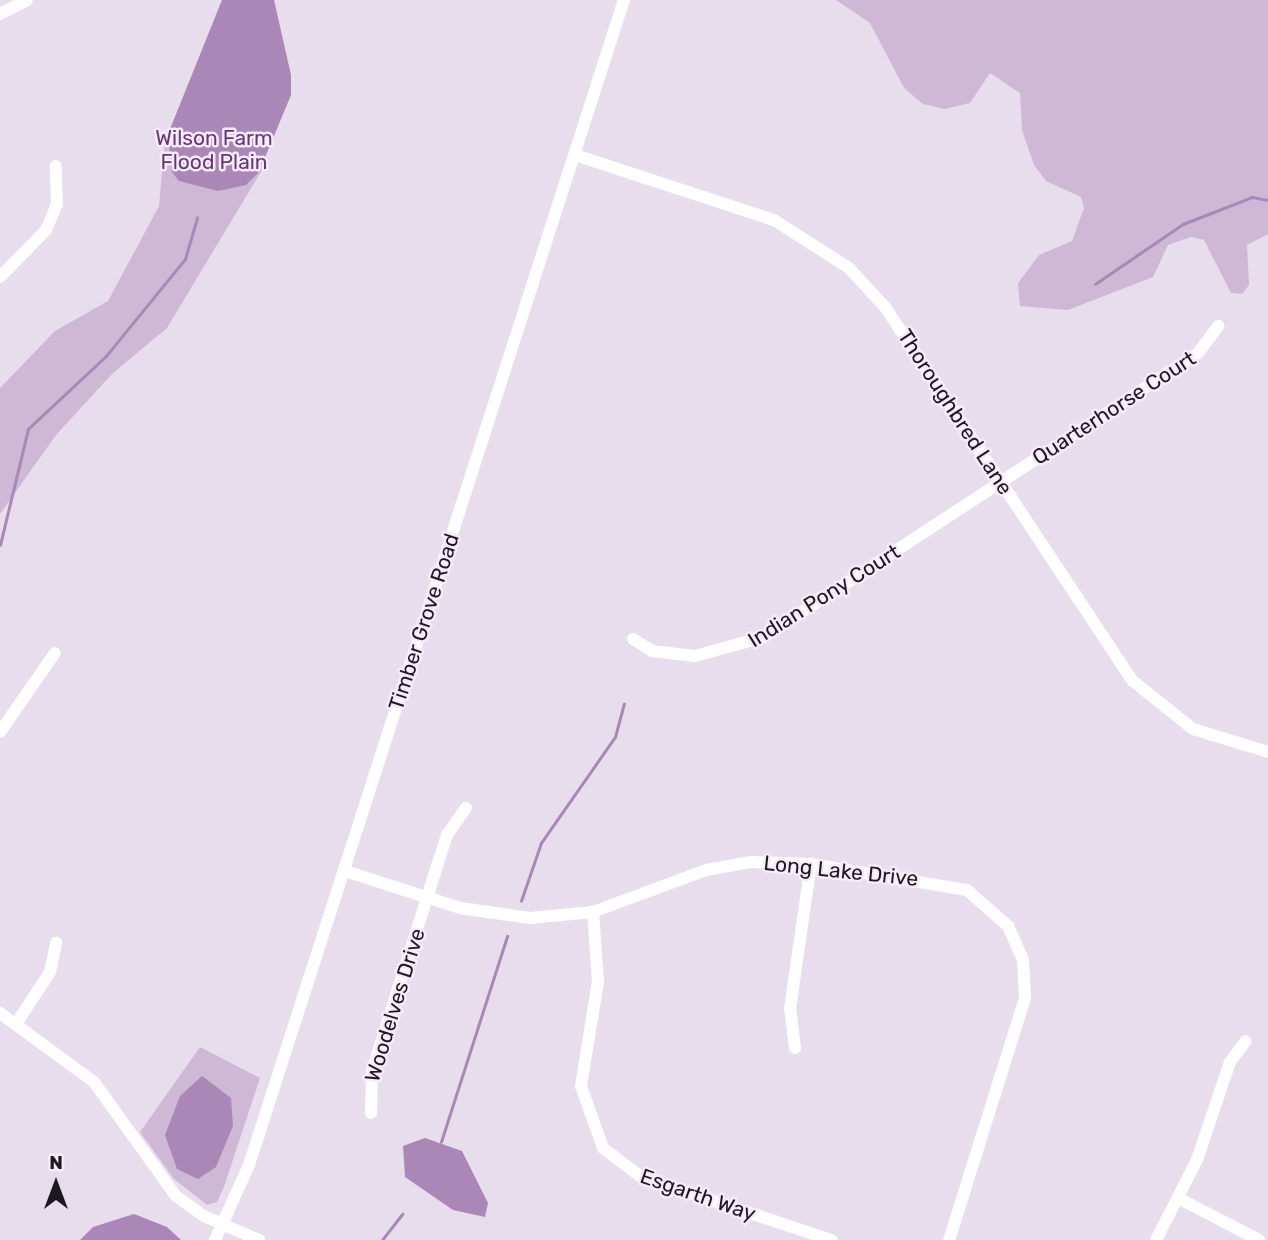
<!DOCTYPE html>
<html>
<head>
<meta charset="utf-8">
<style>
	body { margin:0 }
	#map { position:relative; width:1268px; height:1240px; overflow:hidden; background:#e8dded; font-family:Rubik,sans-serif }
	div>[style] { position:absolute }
	.green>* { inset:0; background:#ceb8d6 }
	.water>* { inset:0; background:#aa87b7 }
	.stream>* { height:2.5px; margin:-1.25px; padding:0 1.25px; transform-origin:1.25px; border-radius:1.25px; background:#aa87b7 }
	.minor>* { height:12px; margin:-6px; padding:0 6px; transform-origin:6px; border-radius:6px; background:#fff }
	span { translate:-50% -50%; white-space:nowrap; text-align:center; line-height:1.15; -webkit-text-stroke:5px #f6eafb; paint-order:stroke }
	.park-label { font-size:21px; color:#643775 }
	.street-label { font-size:21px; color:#1c181e }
	.north { position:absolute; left:21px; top:1149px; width:70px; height:70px; -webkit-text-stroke:5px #f6eafb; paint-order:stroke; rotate:0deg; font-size:19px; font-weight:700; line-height:28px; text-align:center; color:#1c181e }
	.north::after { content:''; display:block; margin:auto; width:24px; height:32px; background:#1c181e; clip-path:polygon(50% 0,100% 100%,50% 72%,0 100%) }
</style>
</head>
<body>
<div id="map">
	<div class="green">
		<div style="clip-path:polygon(836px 0,1268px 0,1268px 234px,1247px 245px,1249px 285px,1242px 294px,1231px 293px,1204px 240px,1191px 237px,1168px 245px,1153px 277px,1068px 310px,1020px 306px,1018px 283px,1039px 255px,1072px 241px,1084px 208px,1081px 197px,1046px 181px,1034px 165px,1022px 130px,1020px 93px,990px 73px,970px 103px,945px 109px,923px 104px,904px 88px,870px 23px)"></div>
		<div style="clip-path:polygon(187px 95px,272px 113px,262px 170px,167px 328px,113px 373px,56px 435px,0 514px,0 388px,55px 331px,108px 301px,159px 206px,165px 138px)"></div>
		<div style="clip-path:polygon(200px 1047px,260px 1078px,224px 1187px,217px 1202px,207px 1205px,174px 1179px,140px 1132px)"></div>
	</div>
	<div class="water">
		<div style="clip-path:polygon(222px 0,274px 0,291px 75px,291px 95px,259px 172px,246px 185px,218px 191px,179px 181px,172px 172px,168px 134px)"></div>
		<div style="clip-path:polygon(202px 1076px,231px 1098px,233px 1126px,216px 1167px,198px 1179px,177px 1169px,165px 1135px,180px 1096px)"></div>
		<div style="clip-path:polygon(425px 1138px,462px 1151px,488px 1203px,485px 1217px,453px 1210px,405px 1177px,403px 1146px)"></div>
		<div style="clip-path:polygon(134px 1214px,167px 1227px,181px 1240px,80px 1240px,93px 1227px)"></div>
	</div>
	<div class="stream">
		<div style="left:1095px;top:284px;width:107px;rotate:-34.3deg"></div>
		<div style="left:1183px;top:224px;width:74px;rotate:-21.4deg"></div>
		<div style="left:1252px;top:197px;width:16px;rotate:11deg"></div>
		<div style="left:0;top:545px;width:119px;rotate:-76.4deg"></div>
		<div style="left:28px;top:429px;width:107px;rotate:-43.1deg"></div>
		<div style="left:106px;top:356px;width:125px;rotate:-50.8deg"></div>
		<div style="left:185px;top:259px;width:43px;rotate:-73.7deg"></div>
		<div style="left:521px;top:901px;width:61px;rotate:-71deg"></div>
		<div style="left:541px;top:843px;width:129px;rotate:-55.1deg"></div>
		<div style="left:615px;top:737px;width:34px;rotate:-75deg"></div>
		<div style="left:441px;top:1142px;width:216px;rotate:-72.2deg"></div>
		<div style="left:382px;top:1240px;width:33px;rotate:-52deg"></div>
	</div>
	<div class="minor">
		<div style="left:0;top:14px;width:30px;rotate:-27deg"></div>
		<div style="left:575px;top:155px;width:209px;rotate:18.1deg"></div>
		<div style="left:774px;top:220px;width:89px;rotate:32.6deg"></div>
		<div style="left:849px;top:268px;width:53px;rotate:47.3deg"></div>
		<div style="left:885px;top:307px;width:449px;rotate:56.5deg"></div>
		<div style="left:1133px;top:681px;width:77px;rotate:38.7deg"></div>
		<div style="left:1193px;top:729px;width:78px;rotate:17deg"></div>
		<div style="left:0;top:277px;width:66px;rotate:-45.6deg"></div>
		<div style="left:46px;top:230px;width:28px;rotate:-67deg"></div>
		<div style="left:57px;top:204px;width:38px;rotate:-92deg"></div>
		<div style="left:633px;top:639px;width:22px;rotate:32deg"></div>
		<div style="left:652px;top:651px;width:43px;rotate:6.6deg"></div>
		<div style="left:695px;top:656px;width:72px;rotate:-15.4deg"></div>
		<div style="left:764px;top:637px;width:519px;rotate:-33.2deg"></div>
		<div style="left:1198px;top:353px;width:34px;rotate:-53deg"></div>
		<div style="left:0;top:732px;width:96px;rotate:-55.2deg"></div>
		<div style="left:345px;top:871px;width:121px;rotate:17.8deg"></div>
		<div style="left:460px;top:908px;width:71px;rotate:8.1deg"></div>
		<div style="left:530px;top:918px;width:63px;rotate:-5.4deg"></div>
		<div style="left:593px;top:912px;width:121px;rotate:-20.4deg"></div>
		<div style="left:706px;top:870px;width:46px;rotate:-10.1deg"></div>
		<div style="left:751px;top:862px;width:60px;rotate:1.9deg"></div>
		<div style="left:811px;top:864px;width:158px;rotate:9.5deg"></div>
		<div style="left:967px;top:890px;width:55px;rotate:41.3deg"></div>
		<div style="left:1008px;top:926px;width:36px;rotate:66deg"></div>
		<div style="left:1023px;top:959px;width:39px;rotate:87deg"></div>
		<div style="left:1025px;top:998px;width:254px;rotate:107.4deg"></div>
		<div style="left:593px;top:912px;width:69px;rotate:85.9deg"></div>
		<div style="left:598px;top:981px;width:106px;rotate:99.2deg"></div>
		<div style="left:581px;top:1086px;width:66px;rotate:70.5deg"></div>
		<div style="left:603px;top:1148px;width:48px;rotate:37.3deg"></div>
		<div style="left:641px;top:1177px;width:201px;rotate:18.3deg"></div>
		<div style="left:0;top:1013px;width:117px;rotate:36.3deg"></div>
		<div style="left:94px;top:1082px;width:140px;rotate:54.3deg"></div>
		<div style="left:176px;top:1196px;width:34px;rotate:36deg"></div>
		<div style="left:204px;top:1216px;width:60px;rotate:23.6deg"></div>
		<div style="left:16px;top:1024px;width:62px;rotate:-56.8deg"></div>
		<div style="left:50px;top:972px;width:30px;rotate:-78deg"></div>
		<div style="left:795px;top:1048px;width:39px;rotate:-97deg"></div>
		<div style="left:790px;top:1009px;width:147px;rotate:-81.8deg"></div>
		<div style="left:371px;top:1113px;width:42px;rotate:-88.6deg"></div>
		<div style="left:372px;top:1071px;width:248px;rotate:-72.4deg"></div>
		<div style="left:447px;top:835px;width:33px;rotate:-55deg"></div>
		<div style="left:1178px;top:1198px;width:91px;rotate:27.4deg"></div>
		<div style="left:215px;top:1240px;width:82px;rotate:-65.6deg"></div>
		<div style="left:249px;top:1165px;width:1224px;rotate:-72.16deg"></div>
		<div style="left:1156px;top:1240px;width:90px;rotate:-62.9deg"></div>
		<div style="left:1197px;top:1160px;width:103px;rotate:-71.4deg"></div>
		<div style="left:1230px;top:1062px;width:26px;rotate:-53deg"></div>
	</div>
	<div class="park-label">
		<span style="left:214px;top:150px">Wilson Farm<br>Flood Plain</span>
	</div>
	<div class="street-label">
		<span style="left:1114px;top:408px;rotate:-33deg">Quarterhorse Court</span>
		<span style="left:955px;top:412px;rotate:57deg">Thoroughbred Lane</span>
		<span style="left:824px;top:596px;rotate:-32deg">Indian Pony Court</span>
		<span style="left:424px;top:622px;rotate:-72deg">Timber Grove Road</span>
		<span style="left:841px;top:871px;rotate:6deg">Long Lake Drive</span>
		<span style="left:395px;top:1005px;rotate:-73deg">Woodelves Drive</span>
		<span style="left:698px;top:1195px;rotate:19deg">Esgarth Way</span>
	</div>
	<div class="north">N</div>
</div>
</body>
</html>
